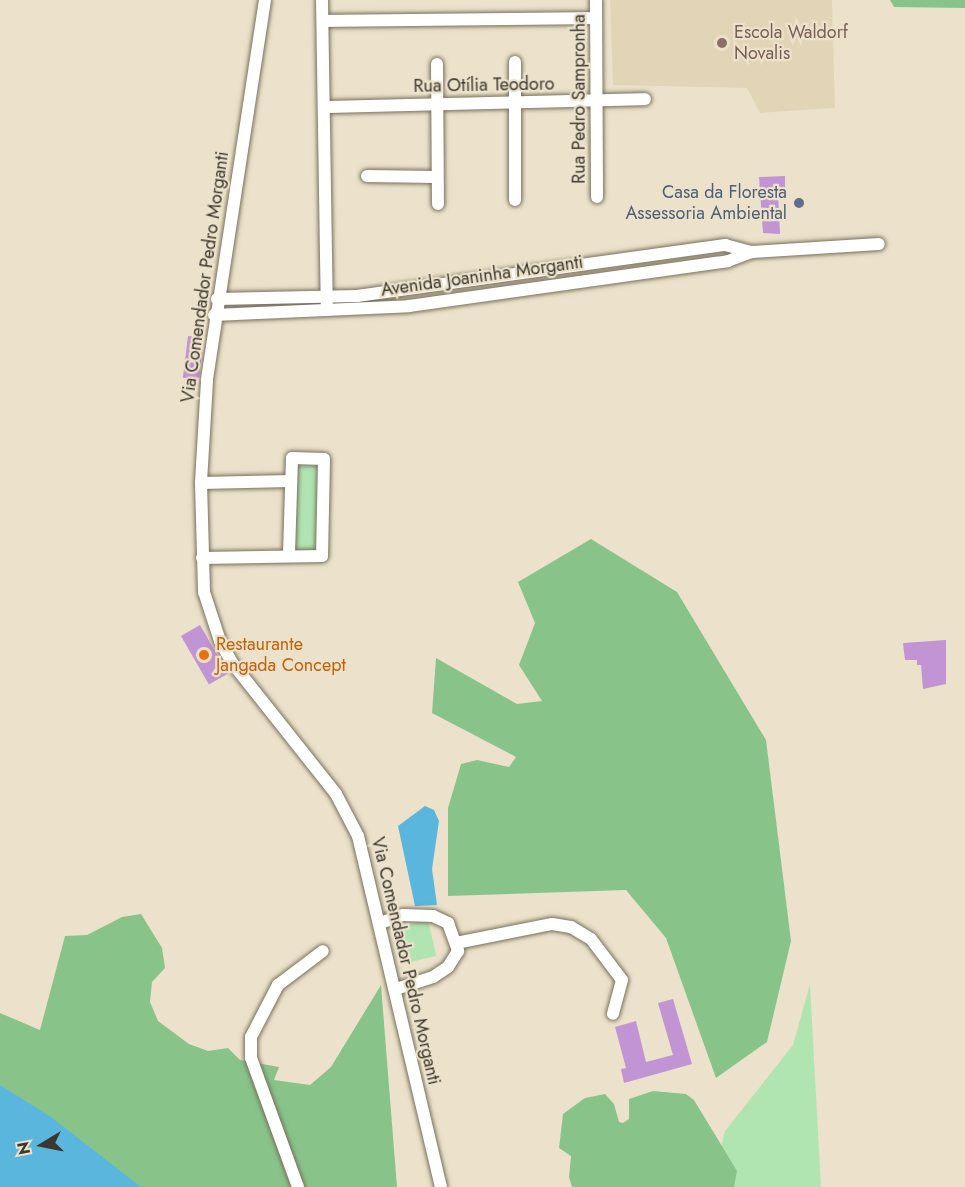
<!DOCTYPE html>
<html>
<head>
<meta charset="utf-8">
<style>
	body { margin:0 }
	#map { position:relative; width:965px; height:1187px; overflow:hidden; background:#ece2cb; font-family:Jost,sans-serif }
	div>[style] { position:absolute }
	.built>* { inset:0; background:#e2d5b7 }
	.green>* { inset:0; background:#b0e5b2; transform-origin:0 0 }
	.forest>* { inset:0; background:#88c48a }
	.water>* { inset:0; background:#5ab6dc }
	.building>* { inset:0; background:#c194d4; transform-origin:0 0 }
	.roads { filter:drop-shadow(0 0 2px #79705c) drop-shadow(0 0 2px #79705c) }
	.minor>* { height:12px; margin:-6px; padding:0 6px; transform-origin:6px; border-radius:6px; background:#fff }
	.dots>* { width:16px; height:16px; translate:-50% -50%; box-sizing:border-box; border:3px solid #ece2cb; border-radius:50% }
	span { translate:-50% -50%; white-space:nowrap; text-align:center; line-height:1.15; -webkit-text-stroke:4.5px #ece2cb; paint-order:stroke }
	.education-label { font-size:18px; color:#785e54 }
	.left { translate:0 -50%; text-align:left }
	.street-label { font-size:18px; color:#3c382f }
	.service-label { font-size:18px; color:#4e5e75 }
	.right { translate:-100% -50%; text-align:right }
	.food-label { font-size:18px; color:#c56008 }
	.north { position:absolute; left:12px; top:1115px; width:60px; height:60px; -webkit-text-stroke:4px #ece2cb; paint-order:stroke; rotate:260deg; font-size:16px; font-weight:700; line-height:24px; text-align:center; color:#3c382f }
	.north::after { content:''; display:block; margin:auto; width:21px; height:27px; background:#3c382f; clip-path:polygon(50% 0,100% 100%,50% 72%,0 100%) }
</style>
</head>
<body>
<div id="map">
	<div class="built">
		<div style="clip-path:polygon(610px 0,832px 0,835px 108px,760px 113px,747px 88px,613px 85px)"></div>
	</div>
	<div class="green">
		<div style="left:320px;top:466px;width:86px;height:25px;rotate:91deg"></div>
		<div style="left:428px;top:920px;width:37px;height:35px;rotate:77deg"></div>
		<div style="clip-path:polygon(810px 984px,821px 1187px,711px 1187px,725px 1131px,793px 1045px)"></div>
	</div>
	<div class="forest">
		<div style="clip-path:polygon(890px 0,965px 0,965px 8px,894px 7px)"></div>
		<div style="clip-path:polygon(591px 539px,677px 592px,766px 740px,791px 941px,767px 1042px,716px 1078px,666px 938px,626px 890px,448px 896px,448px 808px,461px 764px,477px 760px,509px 767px,516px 757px,432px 713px,436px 658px,517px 704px,542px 701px,519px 665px,535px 623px,518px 582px)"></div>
		<div style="clip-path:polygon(141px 914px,162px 948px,165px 968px,152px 982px,150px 1002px,158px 1021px,189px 1044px,208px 1051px,228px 1048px,240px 1060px,279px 1067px,274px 1080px,310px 1085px,331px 1067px,381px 985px,397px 1187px,110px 1187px,0 1091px,0 1013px,40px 1030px,65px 936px,87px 935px,122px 917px)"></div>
		<div style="clip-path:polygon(653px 1091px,686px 1094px,694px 1100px,737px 1171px,734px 1187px,572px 1187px,569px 1177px,571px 1156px,559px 1148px,563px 1114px,585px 1098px,605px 1094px,614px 1104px,619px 1122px,623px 1123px,629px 1119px,629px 1099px)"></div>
	</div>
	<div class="water">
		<div style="clip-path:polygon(425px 806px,434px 810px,439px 821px,432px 869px,437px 905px,415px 906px,398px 826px)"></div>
		<div style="clip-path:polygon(0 1085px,51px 1117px,141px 1187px,0 1187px)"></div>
	</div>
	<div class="building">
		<div style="clip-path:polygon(785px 176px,785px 192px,778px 192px,780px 234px,763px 233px,759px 177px)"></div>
		<div style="left:188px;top:336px;width:16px;height:42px;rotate:7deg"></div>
		<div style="left:200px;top:625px;width:56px;height:22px;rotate:60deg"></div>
		<div style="clip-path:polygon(946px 640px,946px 684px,923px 689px,921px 665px,917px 665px,917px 660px,905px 660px,903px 643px)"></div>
		<div style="clip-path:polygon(673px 999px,692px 1064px,624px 1083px,621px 1069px,626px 1068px,615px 1027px,636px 1021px,646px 1062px,673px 1055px,658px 1003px)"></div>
	</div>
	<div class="roads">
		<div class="minor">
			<div style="left:265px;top:0;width:385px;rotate:98.7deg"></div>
			<div style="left:207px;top:381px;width:102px;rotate:93.4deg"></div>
			<div style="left:201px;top:483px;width:109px;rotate:88.4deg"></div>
			<div style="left:204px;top:592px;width:52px;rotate:71.9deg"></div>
			<div style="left:220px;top:641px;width:26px;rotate:61deg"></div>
			<div style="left:233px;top:664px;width:166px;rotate:51.6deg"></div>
			<div style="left:336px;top:794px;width:47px;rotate:62.4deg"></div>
			<div style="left:358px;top:836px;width:361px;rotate:76.7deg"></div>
			<div style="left:322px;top:0;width:305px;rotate:89.1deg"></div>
			<div style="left:596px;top:0;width:197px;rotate:89.7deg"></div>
			<div style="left:323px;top:21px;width:273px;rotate:-0.6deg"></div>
			<div style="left:515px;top:62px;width:138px;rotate:90deg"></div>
			<div style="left:437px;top:64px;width:140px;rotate:89.6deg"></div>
			<div style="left:324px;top:107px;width:321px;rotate:-1.4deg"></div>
			<div style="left:367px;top:176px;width:70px;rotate:0.8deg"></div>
			<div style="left:217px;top:299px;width:140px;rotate:-1.2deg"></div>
			<div style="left:357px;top:296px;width:372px;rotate:-7.9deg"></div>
			<div style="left:725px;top:245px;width:28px;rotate:15deg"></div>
			<div style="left:214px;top:315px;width:195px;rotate:-2.6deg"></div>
			<div style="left:409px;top:306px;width:322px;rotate:-8deg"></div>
			<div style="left:728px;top:261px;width:26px;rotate:-21deg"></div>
			<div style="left:752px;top:252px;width:127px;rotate:-3.6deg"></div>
			<div style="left:201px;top:483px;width:90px;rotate:-1.3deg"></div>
			<div style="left:202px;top:558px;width:120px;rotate:-1deg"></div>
			<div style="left:322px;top:556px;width:97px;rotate:-88.8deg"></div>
			<div style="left:324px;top:459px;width:32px;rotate:-178deg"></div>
			<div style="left:292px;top:458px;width:98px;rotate:91.8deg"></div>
			<div style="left:380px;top:923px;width:24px;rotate:-19deg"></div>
			<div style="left:403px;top:915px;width:30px;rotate:2deg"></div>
			<div style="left:433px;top:916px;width:17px;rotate:25deg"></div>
			<div style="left:448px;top:923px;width:30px;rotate:70deg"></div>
			<div style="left:458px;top:951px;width:19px;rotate:122deg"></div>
			<div style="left:448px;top:967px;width:18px;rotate:146deg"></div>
			<div style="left:433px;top:977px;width:40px;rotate:162deg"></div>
			<div style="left:456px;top:943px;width:98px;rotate:-11.2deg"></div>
			<div style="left:552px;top:924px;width:19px;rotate:9deg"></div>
			<div style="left:571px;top:927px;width:23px;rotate:31deg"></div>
			<div style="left:591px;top:939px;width:51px;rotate:52.9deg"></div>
			<div style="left:622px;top:980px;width:35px;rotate:105deg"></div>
			<div style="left:298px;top:1187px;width:137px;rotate:-110deg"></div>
			<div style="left:251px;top:1058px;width:21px;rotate:-90deg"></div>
			<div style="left:251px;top:1037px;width:59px;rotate:-62.6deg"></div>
			<div style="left:278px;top:985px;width:56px;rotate:-37.1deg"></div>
		</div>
	</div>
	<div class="dots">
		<div style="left:722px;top:43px;background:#8d6e63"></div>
		<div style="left:799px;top:203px;background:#5c6f8a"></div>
		<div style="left:204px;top:655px;background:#e8710a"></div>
	</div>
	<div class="education-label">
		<span class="left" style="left:734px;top:43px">Escola Waldorf<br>Novalis</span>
	</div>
	<div class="street-label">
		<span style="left:484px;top:85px;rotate:-1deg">Rua Otília Teodoro</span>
		<span style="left:579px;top:99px;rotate:-90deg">Rua Pedro Sampronha</span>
		<span style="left:482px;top:276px;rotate:-8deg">Avenida Joaninha Morganti</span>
		<span style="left:205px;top:277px;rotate:-82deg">Via Comendador Pedro Morganti</span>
		<span style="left:406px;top:961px;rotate:77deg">Via Comendador Pedro Morganti</span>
	</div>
	<div class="service-label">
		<span class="right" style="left:787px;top:203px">Casa da Floresta<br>Assessoria Ambiental</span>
	</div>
	<div class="food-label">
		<span class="left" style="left:216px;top:655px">Restaurante<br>Jangada Concept</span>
	</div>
	<div class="north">N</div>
</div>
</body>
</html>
